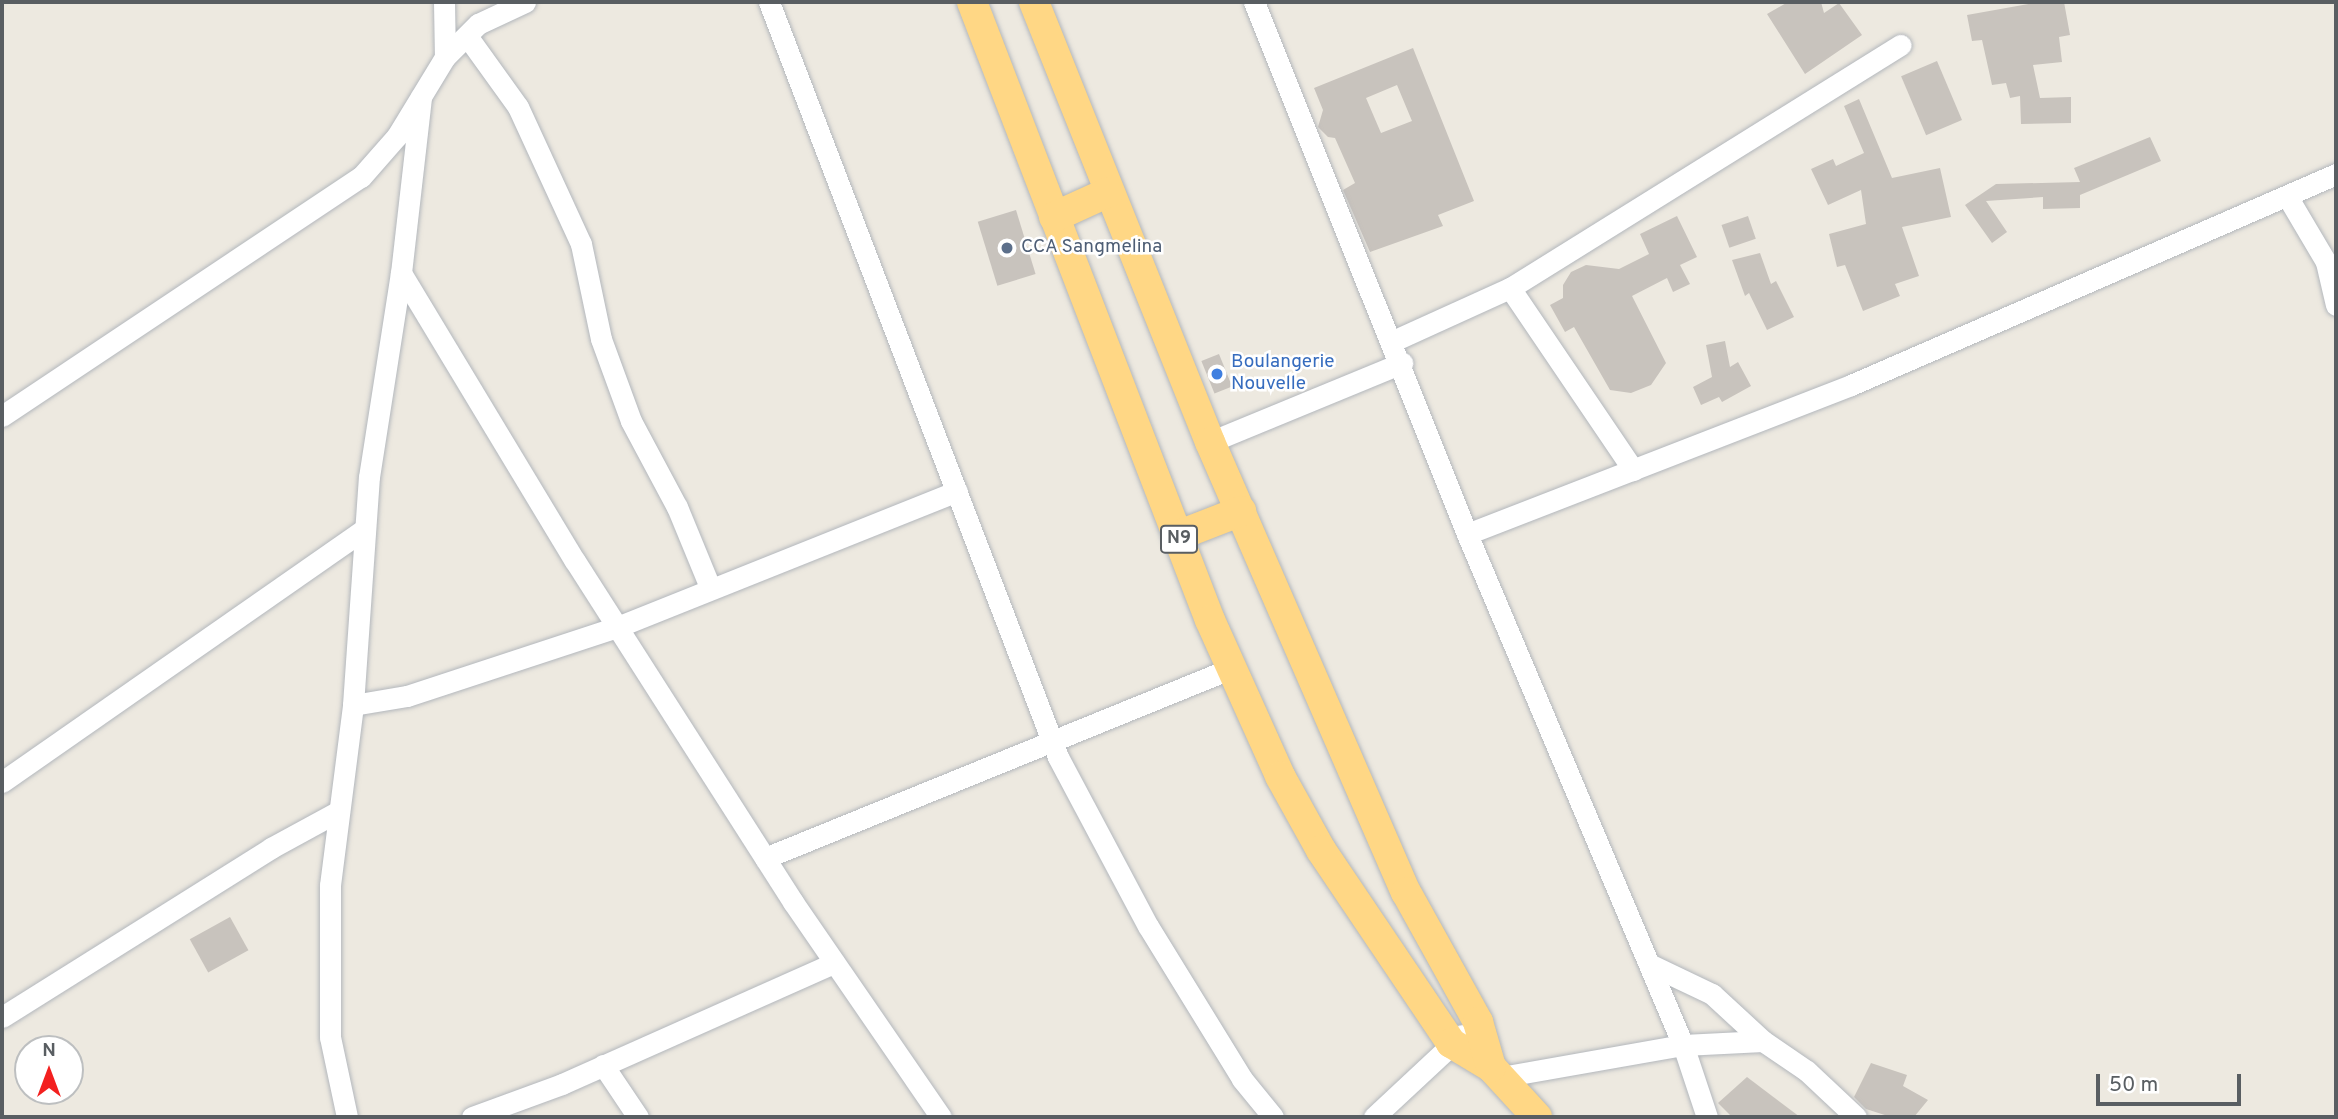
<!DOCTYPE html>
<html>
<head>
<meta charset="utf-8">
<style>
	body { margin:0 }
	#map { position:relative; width:2338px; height:1119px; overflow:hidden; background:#ede9e0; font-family:Overpass,sans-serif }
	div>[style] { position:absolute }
	.building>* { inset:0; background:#c8c3bd; transform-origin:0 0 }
	.roads { filter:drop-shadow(0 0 2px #b3b7bc) drop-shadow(0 0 2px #b3b7bc) }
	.minor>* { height:21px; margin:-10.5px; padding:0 10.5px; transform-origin:10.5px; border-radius:10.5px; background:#fff }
	.highway>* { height:30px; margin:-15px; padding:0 15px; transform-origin:15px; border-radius:15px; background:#ffd785 }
	.dots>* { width:19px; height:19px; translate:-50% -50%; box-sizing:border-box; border:4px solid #fff; border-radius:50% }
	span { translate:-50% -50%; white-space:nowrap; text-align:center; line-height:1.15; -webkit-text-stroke:5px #fff; paint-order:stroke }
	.shield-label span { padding:2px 5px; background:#fff; border:2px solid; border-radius:5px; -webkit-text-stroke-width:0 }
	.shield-label { font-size:18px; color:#595e62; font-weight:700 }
	.service-label { font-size:19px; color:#4e5e75 }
	.left { translate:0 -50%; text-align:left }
	.shop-label { font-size:19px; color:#366cbe }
	.frame { position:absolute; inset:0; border:4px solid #595e62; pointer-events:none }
	.north { position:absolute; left:14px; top:1035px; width:70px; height:70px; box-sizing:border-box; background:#fff; border:2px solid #bdbfc0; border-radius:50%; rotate:0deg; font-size:19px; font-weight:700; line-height:28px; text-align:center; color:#595e62 }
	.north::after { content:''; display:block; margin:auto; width:24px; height:32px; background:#f3201f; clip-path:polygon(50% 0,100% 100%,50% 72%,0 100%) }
	.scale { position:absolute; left:2096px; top:1074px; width:145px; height:32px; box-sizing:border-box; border:4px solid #595e62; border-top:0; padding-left:9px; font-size:21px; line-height:24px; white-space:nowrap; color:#595e62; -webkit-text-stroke:5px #fff; paint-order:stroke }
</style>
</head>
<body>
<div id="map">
	<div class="building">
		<div style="clip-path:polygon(1788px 2px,1821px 2px,1824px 13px,1839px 3px,1862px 35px,1805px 74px,1767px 14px)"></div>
		<div style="clip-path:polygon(2040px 2px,2064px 2px,2070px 35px,2059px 37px,2062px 62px,2033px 65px,2040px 98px,2071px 97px,2071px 123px,2021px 124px,2020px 96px,2010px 98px,2006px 83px,1992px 85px,1982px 40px,1972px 41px,1967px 15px)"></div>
		<div style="clip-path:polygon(evenodd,1413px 48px,1474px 201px,1438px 215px,1443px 226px,1370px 252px,1343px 190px,1355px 183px,1335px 138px,1328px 137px,1318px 127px,1323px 110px,1314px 88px,1413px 48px,1397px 85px,1412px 121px,1381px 133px,1366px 98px,1397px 85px)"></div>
		<div style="left:1937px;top:61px;width:64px;height:39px;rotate:67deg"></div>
		<div style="clip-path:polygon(1859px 99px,1892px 178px,1940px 168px,1951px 217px,1902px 227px,1919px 276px,1895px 284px,1900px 296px,1863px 311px,1845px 265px,1837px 267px,1829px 234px,1866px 224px,1861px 190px,1828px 205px,1811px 169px,1833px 159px,1836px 166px,1864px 153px,1844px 106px)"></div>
		<div style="clip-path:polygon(2150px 137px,2161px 161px,2080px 195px,2080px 208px,2043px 209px,2043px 197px,1986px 201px,2007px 232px,1992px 243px,1965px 205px,1996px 184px,2080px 182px,2074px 168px)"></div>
		<div style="left:1016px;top:210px;width:67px;height:40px;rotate:73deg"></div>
		<div style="clip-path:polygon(1677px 216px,1697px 257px,1680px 265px,1690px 284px,1673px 292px,1667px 278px,1632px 296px,1666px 363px,1651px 385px,1631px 393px,1610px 390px,1574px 327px,1565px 332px,1550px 305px,1563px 298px,1563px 285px,1571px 272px,1586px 265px,1619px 269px,1649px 254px,1640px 234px)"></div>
		<div style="left:1748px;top:216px;width:24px;height:28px;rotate:71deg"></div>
		<div style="clip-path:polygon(1760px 253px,1771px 284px,1776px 281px,1794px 317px,1767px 330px,1749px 293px,1745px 296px,1732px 260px)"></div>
		<div style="clip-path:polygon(1725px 341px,1730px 367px,1738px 362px,1751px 386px,1722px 402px,1719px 397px,1701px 405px,1693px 387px,1712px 377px,1706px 345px)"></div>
		<div style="left:1219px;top:354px;width:35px;height:19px;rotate:68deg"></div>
		<div style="left:230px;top:917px;width:38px;height:46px;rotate:61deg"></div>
		<div style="clip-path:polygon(1871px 1063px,1907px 1075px,1903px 1086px,1928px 1100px,1914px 1117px,1891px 1117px,1866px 1109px,1854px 1097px)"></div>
		<div style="clip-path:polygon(1747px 1077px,1800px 1117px,1732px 1117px,1718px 1103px)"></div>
	</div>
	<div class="roads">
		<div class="minor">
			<div style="left:444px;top:2px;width:55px;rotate:89deg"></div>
			<div style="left:769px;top:2px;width:808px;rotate:69.05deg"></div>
			<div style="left:1058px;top:757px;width:191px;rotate:62deg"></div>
			<div style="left:1148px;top:926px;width:180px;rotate:58.4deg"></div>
			<div style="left:1242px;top:1079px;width:49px;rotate:50.8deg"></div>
			<div style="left:1254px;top:2px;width:573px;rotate:68.18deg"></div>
			<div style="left:1467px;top:534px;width:555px;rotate:67.09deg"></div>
			<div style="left:1683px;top:1045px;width:76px;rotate:71.6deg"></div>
			<div style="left:467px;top:36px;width:87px;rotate:54.3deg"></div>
			<div style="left:518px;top:107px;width:151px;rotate:65.3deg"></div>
			<div style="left:581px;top:244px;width:97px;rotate:78.1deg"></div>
			<div style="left:601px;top:339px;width:87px;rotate:69.9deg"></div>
			<div style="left:631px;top:421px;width:98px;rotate:61.9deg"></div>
			<div style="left:677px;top:507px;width:87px;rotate:67.6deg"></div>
			<div style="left:2287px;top:196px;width:77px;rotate:59.4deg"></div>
			<div style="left:2326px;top:262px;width:44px;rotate:76.9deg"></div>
			<div style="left:401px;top:273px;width:336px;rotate:58.9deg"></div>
			<div style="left:575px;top:561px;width:405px;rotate:57.4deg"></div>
			<div style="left:793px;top:902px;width:261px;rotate:55.5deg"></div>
			<div style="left:1510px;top:288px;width:220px;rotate:55.9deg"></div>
			<div style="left:1393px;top:341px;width:128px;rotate:-24.4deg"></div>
			<div style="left:1510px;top:288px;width:460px;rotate:-31.9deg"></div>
			<div style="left:2px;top:416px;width:431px;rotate:-33.7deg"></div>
			<div style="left:361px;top:177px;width:55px;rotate:-48.7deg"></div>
			<div style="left:397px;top:136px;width:92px;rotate:-58.7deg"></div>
			<div style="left:445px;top:57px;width:47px;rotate:-45deg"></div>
			<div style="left:478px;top:24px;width:52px;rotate:-25.1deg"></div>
			<div style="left:1210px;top:442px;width:208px;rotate:-22.4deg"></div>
			<div style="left:1467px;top:534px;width:412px;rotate:-21.2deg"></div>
			<div style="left:1851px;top:385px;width:529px;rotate:-23.51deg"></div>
			<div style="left:353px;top:705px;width:55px;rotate:-9.5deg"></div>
			<div style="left:407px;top:696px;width:221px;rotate:-18.2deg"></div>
			<div style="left:617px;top:627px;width:366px;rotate:-21.8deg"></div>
			<div style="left:2px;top:782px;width:442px;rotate:-34.9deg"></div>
			<div style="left:765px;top:858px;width:504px;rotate:-22.14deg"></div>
			<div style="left:1649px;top:964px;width:70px;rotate:25.5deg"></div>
			<div style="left:1712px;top:994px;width:69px;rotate:42.7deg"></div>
			<div style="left:2px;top:1017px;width:318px;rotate:-32.1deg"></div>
			<div style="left:271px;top:848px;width:77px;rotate:-28.6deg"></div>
			<div style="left:603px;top:1065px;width:63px;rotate:56.1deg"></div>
			<div style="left:1501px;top:1077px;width:185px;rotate:-10deg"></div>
			<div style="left:1683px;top:1045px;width:80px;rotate:-2.9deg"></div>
			<div style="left:1763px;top:1041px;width:53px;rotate:34.3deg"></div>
			<div style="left:1807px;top:1071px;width:67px;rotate:43.2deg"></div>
			<div style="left:347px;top:1117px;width:82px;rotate:-102deg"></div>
			<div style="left:330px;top:1037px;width:152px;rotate:-90deg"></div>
			<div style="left:330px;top:885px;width:181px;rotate:-82.7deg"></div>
			<div style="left:353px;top:705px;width:229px;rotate:-86deg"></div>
			<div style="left:369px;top:477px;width:206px;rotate:-81.1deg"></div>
			<div style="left:401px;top:273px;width:177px;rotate:-83.5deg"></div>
			<div style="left:472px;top:1117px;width:96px;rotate:-20.1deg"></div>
			<div style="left:562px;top:1084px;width:298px;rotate:-24deg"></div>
			<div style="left:1374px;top:1117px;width:120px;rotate:-43deg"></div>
		</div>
		<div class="highway">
			<div style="left:972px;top:2px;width:662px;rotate:68.94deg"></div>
			<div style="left:1210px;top:620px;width:171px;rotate:65.8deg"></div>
			<div style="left:1280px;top:776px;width:85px;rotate:61deg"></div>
			<div style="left:1321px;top:850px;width:233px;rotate:56deg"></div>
			<div style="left:1451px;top:1043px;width:47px;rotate:31deg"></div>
			<div style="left:1491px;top:1067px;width:68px;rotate:47.4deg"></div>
			<div style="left:1034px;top:2px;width:474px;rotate:68.2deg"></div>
			<div style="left:1210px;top:442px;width:491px;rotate:66.5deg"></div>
			<div style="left:1406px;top:892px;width:149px;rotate:61deg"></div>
			<div style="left:1478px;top:1022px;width:47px;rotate:73.9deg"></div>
			<div style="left:1054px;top:217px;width:60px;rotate:-24.4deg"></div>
			<div style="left:1177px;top:536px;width:69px;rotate:-21.3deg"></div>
		</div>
	</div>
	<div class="dots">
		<div style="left:1007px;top:248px;background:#5c6f8a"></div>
		<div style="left:1217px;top:374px;background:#3f7fe0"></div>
	</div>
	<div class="shield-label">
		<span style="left:1179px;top:539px">N9</span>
	</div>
	<div class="service-label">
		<span class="left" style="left:1021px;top:248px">CCA Sangmelina</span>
	</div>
	<div class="shop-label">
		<span class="left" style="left:1231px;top:374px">Boulangerie<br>Nouvelle</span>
	</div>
	<div class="frame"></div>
	<div class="north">N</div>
	<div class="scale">50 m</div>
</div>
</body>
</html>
